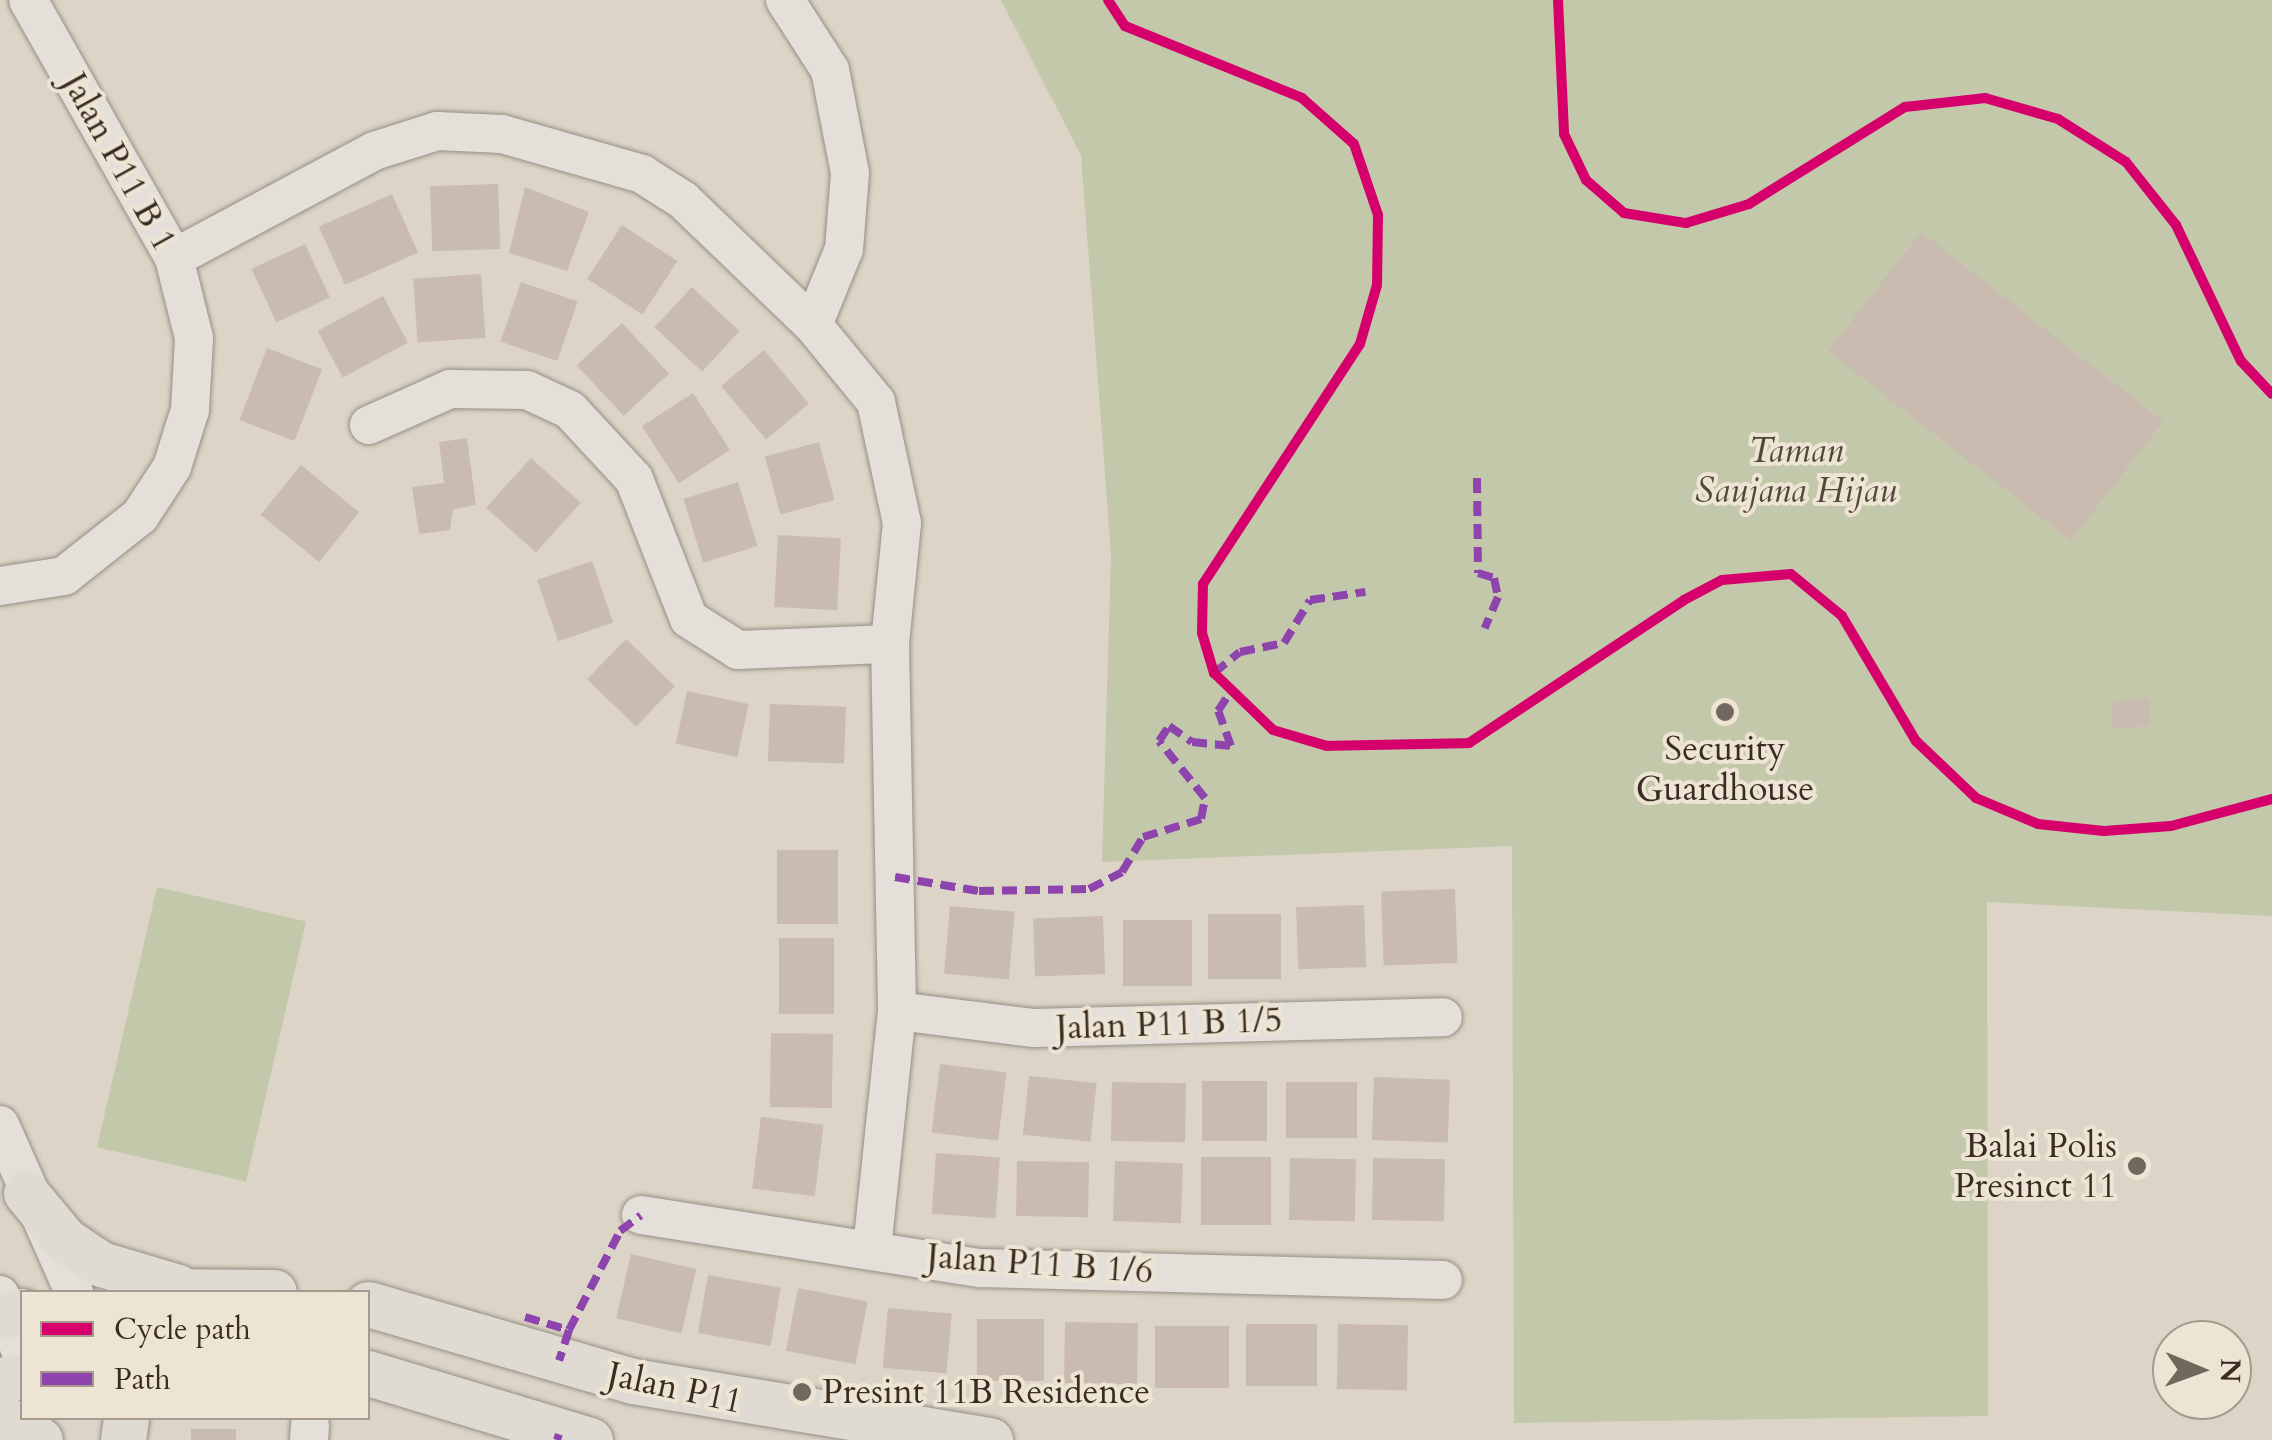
<!DOCTYPE html>
<html>
<head>
<meta charset="utf-8">
<style>
	body { margin:0 }
	#map { position:relative; width:2272px; height:1440px; overflow:hidden; background:#dcd4c6; font-family:Cardo,serif }
	div>[style] { position:absolute }
	.green>* { inset:0; background:#c3c8ab; transform-origin:0 0 }
	.building>* { inset:0; background:#cabbb0; transform-origin:0 0 }
	.roads { filter:drop-shadow(0 0 2px #958f86) drop-shadow(0 0 2px #958f86) }
	.minor>* { height:38px; margin:-19px; padding:0 19px; transform-origin:19px; border-radius:19px; background:#e4e0d9 }
	.major>* { height:45px; margin:-22.5px; padding:0 22.5px; transform-origin:22.5px; border-radius:22.5px; background:#dfdbd3 }
	.quiet>* { height:8px; margin-top:-4px; transform-origin:0; background:repeating-linear-gradient(90deg,#8e44ad 0 15px,transparent 0 23px) }
	.cycleway>* { height:10px; margin:-5px; padding:0 5px; transform-origin:5px; border-radius:5px; background:#d6006c }
	.dots>* { width:28px; height:28px; translate:-50% -50%; box-sizing:border-box; border:5px solid #eee4d4; border-radius:50% }
	span { translate:-50% -50%; white-space:nowrap; text-align:center; line-height:1.15; -webkit-text-stroke:8px #eee4d4; paint-order:stroke }
	.street-label { font-size:35px; color:#382c23 }
	.park-label { font-size:35px; color:#50493a; font-style:italic }
	.poi-label { font-size:35px; color:#382c23 }
	.right { translate:-100% -50%; text-align:right }
	.left { translate:0 -50%; text-align:left }
	.legend { position:absolute; left:20px; top:1290px; width:350px; height:130px; box-sizing:border-box; background:#eee4d4; border:2px solid #a59a8d; margin:0; padding:12px 18px; list-style:none; font-size:30px; color:#382c23 }
	.legend li { display:flex; align-items:center; gap:20px; height:50px }
	.legend b { width:50px; border:2px solid #a59a8d }
	.north { position:absolute; left:2152px; top:1320px; width:100px; height:100px; box-sizing:border-box; background:#eee4d4; border:2px solid #a59a8d; border-radius:50%; rotate:91deg; font-size:28px; font-weight:700; line-height:40px; text-align:center; color:#382c23 }
	.north::after { content:''; display:block; margin:auto; width:35px; height:45px; background:#71675c; clip-path:polygon(50% 0,100% 100%,50% 72%,0 100%) }
</style>
</head>
<body>
<div id="map">
	<div class="green">
		<div style="clip-path:polygon(1001px 0,2272px 0,2272px 916px,1987px 902px,1988px 1416px,1514px 1423px,1512px 846px,1102px 862px,1111px 554px,1081px 155px)"></div>
		<div style="left:157px;top:887px;width:153px;height:267px;rotate:13deg"></div>
	</div>
	<div class="building">
		<div style="left:498px;top:184px;width:65px;height:68px;rotate:88deg"></div>
		<div style="clip-path:polygon(525px 187px,589px 212px,567px 271px,509px 253px)"></div>
		<div style="left:392px;top:194px;width:64px;height:80px;rotate:66deg"></div>
		<div style="left:622px;top:225px;width:66px;height:64px;rotate:33deg"></div>
		<div style="left:1921px;top:232px;width:308px;height:151px;rotate:38deg"></div>
		<div style="left:305px;top:244px;width:59px;height:59px;rotate:65deg"></div>
		<div style="left:481px;top:274px;width:64px;height:68px;rotate:86deg"></div>
		<div style="left:521px;top:282px;width:60px;height:63px;rotate:19deg"></div>
		<div style="left:692px;top:287px;width:65px;height:55px;rotate:43deg"></div>
		<div style="left:383px;top:296px;width:53px;height:74px;rotate:62deg"></div>
		<div style="left:622px;top:323px;width:69px;height:62px;rotate:47deg"></div>
		<div style="left:267px;top:348px;width:59px;height:77px;rotate:21deg"></div>
		<div style="left:764px;top:350px;width:70px;height:56px;rotate:50deg"></div>
		<div style="left:693px;top:393px;width:68px;height:61px;rotate:57deg"></div>
		<div style="clip-path:polygon(467px 438px,476px 505px,453px 509px,450px 530px,419px 534px,412px 487px,444px 483px,439px 442px)"></div>
		<div style="left:819px;top:442px;width:60px;height:56px;rotate:75deg"></div>
		<div style="left:531px;top:458px;width:67px;height:67px;rotate:42deg"></div>
		<div style="left:301px;top:465px;width:75px;height:64px;rotate:39deg"></div>
		<div style="left:738px;top:482px;width:67px;height:57px;rotate:73deg"></div>
		<div style="left:778px;top:535px;width:63px;height:72px;rotate:3deg"></div>
		<div style="left:592px;top:561px;width:65px;height:58px;rotate:71deg"></div>
		<div style="left:626px;top:639px;width:68px;height:56px;rotate:44deg"></div>
		<div style="left:687px;top:691px;width:63px;height:54px;rotate:12deg"></div>
		<div style="left:2149px;top:699px;width:27px;height:38px;rotate:86deg"></div>
		<div style="left:1717px;top:700px;width:18px;height:23px"></div>
		<div style="left:770px;top:704px;width:76px;height:57px;rotate:2deg"></div>
		<div style="left:777px;top:850px;width:61px;height:74px"></div>
		<div style="left:1455px;top:889px;width:74px;height:74px;rotate:88deg"></div>
		<div style="left:1364px;top:905px;width:62px;height:68px;rotate:88deg"></div>
		<div style="left:950px;top:906px;width:65px;height:68px;rotate:5deg"></div>
		<div style="left:1281px;top:914px;width:65px;height:73px;rotate:90deg"></div>
		<div style="left:1103px;top:916px;width:58px;height:70px;rotate:88deg"></div>
		<div style="left:1123px;top:920px;width:69px;height:66px"></div>
		<div style="left:779px;top:938px;width:55px;height:76px"></div>
		<div style="left:771px;top:1033px;width:62px;height:74px;rotate:1deg"></div>
		<div style="left:940px;top:1064px;width:67px;height:69px;rotate:7deg"></div>
		<div style="left:1029px;top:1076px;width:68px;height:59px;rotate:6deg"></div>
		<div style="left:1374px;top:1077px;width:76px;height:63px;rotate:2deg"></div>
		<div style="left:1202px;top:1081px;width:65px;height:60px"></div>
		<div style="left:1112px;top:1082px;width:74px;height:59px;rotate:1deg"></div>
		<div style="left:1286px;top:1082px;width:71px;height:56px"></div>
		<div style="left:761px;top:1117px;width:63px;height:72px;rotate:7deg"></div>
		<div style="left:936px;top:1153px;width:64px;height:61px;rotate:4deg"></div>
		<div style="left:1201px;top:1157px;width:70px;height:68px"></div>
		<div style="left:1290px;top:1158px;width:66px;height:62px;rotate:1deg"></div>
		<div style="left:1373px;top:1158px;width:72px;height:62px;rotate:1deg"></div>
		<div style="left:1017px;top:1161px;width:72px;height:55px;rotate:1deg"></div>
		<div style="left:1115px;top:1161px;width:68px;height:60px;rotate:2deg"></div>
		<div style="left:631px;top:1254px;width:67px;height:66px;rotate:13deg"></div>
		<div style="left:708px;top:1275px;width:74px;height:59px;rotate:10deg"></div>
		<div style="left:798px;top:1288px;width:71px;height:64px;rotate:11deg"></div>
		<div style="left:888px;top:1308px;width:64px;height:60px;rotate:5deg"></div>
		<div style="left:977px;top:1319px;width:67px;height:62px"></div>
		<div style="left:1065px;top:1322px;width:73px;height:61px;rotate:1deg"></div>
		<div style="left:1317px;top:1324px;width:62px;height:71px;rotate:90deg"></div>
		<div style="left:1338px;top:1324px;width:70px;height:65px;rotate:1deg"></div>
		<div style="left:1155px;top:1326px;width:74px;height:62px"></div>
		<div style="left:236px;top:1429px;width:11px;height:45px;rotate:90deg"></div>
	</div>
	<div class="roads">
		<div class="minor">
			<div style="left:785px;top:0;width:83px;rotate:57.3deg"></div>
			<div style="left:830px;top:70px;width:105px;rotate:79deg"></div>
			<div style="left:850px;top:173px;width:76px;rotate:94.5deg"></div>
			<div style="left:844px;top:249px;width:82px;rotate:112.2deg"></div>
			<div style="left:174px;top:258px;width:227px;rotate:-28.1deg"></div>
			<div style="left:374px;top:151px;width:66px;rotate:-17.6deg"></div>
			<div style="left:437px;top:131px;width:65px;rotate:2.6deg"></div>
			<div style="left:502px;top:134px;width:146px;rotate:15.9deg"></div>
			<div style="left:642px;top:174px;width:49px;rotate:32.4deg"></div>
			<div style="left:683px;top:200px;width:180px;rotate:43.9deg"></div>
			<div style="left:813px;top:325px;width:99px;rotate:50.7deg"></div>
			<div style="left:876px;top:402px;width:124px;rotate:77.9deg"></div>
			<div style="left:902px;top:523px;width:122px;rotate:95.7deg"></div>
			<div style="left:890px;top:644px;width:367px;rotate:88.9deg"></div>
			<div style="left:897px;top:1011px;width:238px;rotate:96deg"></div>
			<div style="left:369px;top:425px;width:89px;rotate:-24deg"></div>
			<div style="left:450px;top:389px;width:77px;rotate:0.7deg"></div>
			<div style="left:527px;top:390px;width:47px;rotate:24.9deg"></div>
			<div style="left:570px;top:410px;width:94px;rotate:47.2deg"></div>
			<div style="left:634px;top:479px;width:150px;rotate:68.6deg"></div>
			<div style="left:689px;top:619px;width:58px;rotate:32.3deg"></div>
			<div style="left:738px;top:650px;width:152px;rotate:-2.3deg"></div>
			<div style="left:0;top:586px;width:65px;rotate:-8.9deg"></div>
			<div style="left:64px;top:576px;width:97px;rotate:-38.3deg"></div>
			<div style="left:140px;top:516px;width:59px;rotate:-56.9deg"></div>
			<div style="left:172px;top:467px;width:60px;rotate:-72.5deg"></div>
			<div style="left:190px;top:410px;width:72px;rotate:-86.8deg"></div>
			<div style="left:194px;top:338px;width:82px;rotate:-104deg"></div>
			<div style="left:174px;top:258px;width:296px;rotate:-119.5deg"></div>
			<div style="left:897px;top:1011px;width:138px;rotate:7.1deg"></div>
			<div style="left:1034px;top:1028px;width:409px;rotate:-1.5deg"></div>
			<div style="left:0;top:1125px;width:183px;rotate:66.1deg"></div>
			<div style="left:641px;top:1215px;width:344px;rotate:8.9deg"></div>
			<div style="left:981px;top:1268px;width:462px;rotate:1.5deg"></div>
			<div style="left:0;top:1295px;width:64px;rotate:69.9deg"></div>
			<div style="left:309px;top:1440px;width:15px;rotate:-86deg"></div>
		</div>
		<div class="major">
			<div style="left:26px;top:1193px;width:61px;rotate:50.3deg"></div>
			<div style="left:65px;top:1240px;width:43px;rotate:33.7deg"></div>
			<div style="left:101px;top:1264px;width:80px;rotate:16.6deg"></div>
			<div style="left:152px;top:1291px;width:122px;rotate:0.5deg"></div>
			<div style="left:368px;top:1304px;width:276px;rotate:16.2deg"></div>
			<div style="left:633px;top:1381px;width:362px;rotate:9.4deg"></div>
			<div style="left:0;top:1317px;width:23px;rotate:-15deg"></div>
			<div style="left:368px;top:1373px;width:232px;rotate:16.8deg"></div>
			<div style="left:0;top:1380px;width:22px;rotate:-10deg"></div>
			<div style="left:0;top:1415px;width:47px;rotate:32deg"></div>
			<div style="left:123px;top:1440px;width:22px;rotate:-82deg"></div>
		</div>
	</div>
	<div class="quiet">
		<div style="left:1477px;top:478px;width:95px;rotate:89.4deg"></div>
		<div style="left:1478px;top:573px;width:17px;rotate:17deg"></div>
		<div style="left:1494px;top:578px;width:19px;rotate:78deg"></div>
		<div style="left:1498px;top:597px;width:34px;rotate:113deg"></div>
		<div style="left:1214px;top:673px;width:33px;rotate:-39deg"></div>
		<div style="left:1240px;top:652px;width:45px;rotate:-11.6deg"></div>
		<div style="left:1284px;top:643px;width:50px;rotate:-58.8deg"></div>
		<div style="left:1310px;top:600px;width:56px;rotate:-8.3deg"></div>
		<div style="left:895px;top:877px;width:85px;rotate:9.5deg"></div>
		<div style="left:979px;top:891px;width:110px;rotate:-1deg"></div>
		<div style="left:1089px;top:889px;width:37px;rotate:-27deg"></div>
		<div style="left:1122px;top:872px;width:41px;rotate:-59deg"></div>
		<div style="left:1143px;top:837px;width:61px;rotate:-17.2deg"></div>
		<div style="left:1201px;top:819px;width:21px;rotate:-79deg"></div>
		<div style="left:1205px;top:798px;width:73px;rotate:-128.9deg"></div>
		<div style="left:1159px;top:741px;width:18px;rotate:-56deg"></div>
		<div style="left:1169px;top:726px;width:28px;rotate:35deg"></div>
		<div style="left:1192px;top:742px;width:39px;rotate:6deg"></div>
		<div style="left:1231px;top:746px;width:37px;rotate:-110deg"></div>
		<div style="left:1218px;top:711px;width:20px;rotate:-57deg"></div>
		<div style="left:525px;top:1317px;width:46px;rotate:16.5deg"></div>
		<div style="left:569px;top:1330px;width:32px;rotate:108deg"></div>
		<div style="left:569px;top:1330px;width:111px;rotate:-62.7deg"></div>
		<div style="left:620px;top:1231px;width:26px;rotate:-37deg"></div>
		<div style="left:557px;top:1440px;width:6px;rotate:-72deg"></div>
	</div>
	<div class="cycleway">
		<div style="left:1108px;top:0;width:31px;rotate:57deg"></div>
		<div style="left:1125px;top:26px;width:191px;rotate:22.1deg"></div>
		<div style="left:1302px;top:98px;width:69px;rotate:41.5deg"></div>
		<div style="left:1354px;top:144px;width:75px;rotate:71.3deg"></div>
		<div style="left:1378px;top:215px;width:70px;rotate:90.8deg"></div>
		<div style="left:1377px;top:285px;width:61px;rotate:106.1deg"></div>
		<div style="left:1360px;top:344px;width:287px;rotate:123.2deg"></div>
		<div style="left:1203px;top:584px;width:49px;rotate:91.2deg"></div>
		<div style="left:1202px;top:633px;width:42px;rotate:73.3deg"></div>
		<div style="left:1214px;top:673px;width:82px;rotate:44deg"></div>
		<div style="left:1273px;top:730px;width:56px;rotate:16.5deg"></div>
		<div style="left:1327px;top:746px;width:142px;rotate:-1.2deg"></div>
		<div style="left:1469px;top:743px;width:258px;rotate:-33.6deg"></div>
		<div style="left:1684px;top:600px;width:43px;rotate:-27.8deg"></div>
		<div style="left:1722px;top:580px;width:69px;rotate:-5deg"></div>
		<div style="left:1791px;top:574px;width:66px;rotate:39.5deg"></div>
		<div style="left:1842px;top:616px;width:145px;rotate:59.4deg"></div>
		<div style="left:1916px;top:741px;width:83px;rotate:43.5deg"></div>
		<div style="left:1976px;top:798px;width:67px;rotate:22.8deg"></div>
		<div style="left:2038px;top:824px;width:66px;rotate:6.1deg"></div>
		<div style="left:2104px;top:831px;width:67px;rotate:-4.3deg"></div>
		<div style="left:2171px;top:826px;width:105px;rotate:-15deg"></div>
		<div style="left:1558px;top:0;width:134px;rotate:87.4deg"></div>
		<div style="left:1564px;top:134px;width:51px;rotate:64.4deg"></div>
		<div style="left:1586px;top:180px;width:50px;rotate:41deg"></div>
		<div style="left:1624px;top:213px;width:63px;rotate:9.2deg"></div>
		<div style="left:1686px;top:223px;width:66px;rotate:-16.8deg"></div>
		<div style="left:1749px;top:204px;width:184px;rotate:-31.9deg"></div>
		<div style="left:1905px;top:107px;width:81px;rotate:-6.4deg"></div>
		<div style="left:1985px;top:98px;width:76px;rotate:16deg"></div>
		<div style="left:2058px;top:119px;width:80px;rotate:32.3deg"></div>
		<div style="left:2126px;top:162px;width:80px;rotate:51.6deg"></div>
		<div style="left:2176px;top:225px;width:151px;rotate:64.5deg"></div>
		<div style="left:2241px;top:361px;width:45px;rotate:46.8deg"></div>
	</div>
	<div class="dots">
		<div style="left:1725px;top:712px;background:#71675c"></div>
		<div style="left:2137px;top:1166px;background:#71675c"></div>
		<div style="left:802px;top:1392px;background:#71675c"></div>
	</div>
	<div class="street-label">
		<span style="left:119px;top:162px;rotate:61deg">Jalan P11 B 1</span>
		<span style="left:1169px;top:1024px;rotate:-2deg">Jalan P11 B 1/5</span>
		<span style="left:1040px;top:1264px;rotate:4deg">Jalan P11 B 1/6</span>
		<span style="left:675px;top:1388px;rotate:12deg">Jalan P11</span>
	</div>
	<div class="park-label">
		<span style="left:1796px;top:471px">Taman<br>Saujana Hijau</span>
	</div>
	<div class="poi-label">
		<span style="left:1725px;top:769px">Security<br>Guardhouse</span>
		<span class="right" style="left:2117px;top:1166px">Balai Polis<br>Presinct 11</span>
		<span class="left" style="left:822px;top:1392px">Presint 11B Residence</span>
	</div>
	<ul class="legend">
	<li><b style="height:12px;background:#d6006c"></b>Cycle path</li>
	<li><b style="height:12px;background:#8e44ad"></b>Path</li>
	</ul>
	<div class="north">N</div>
</div>
</body>
</html>
